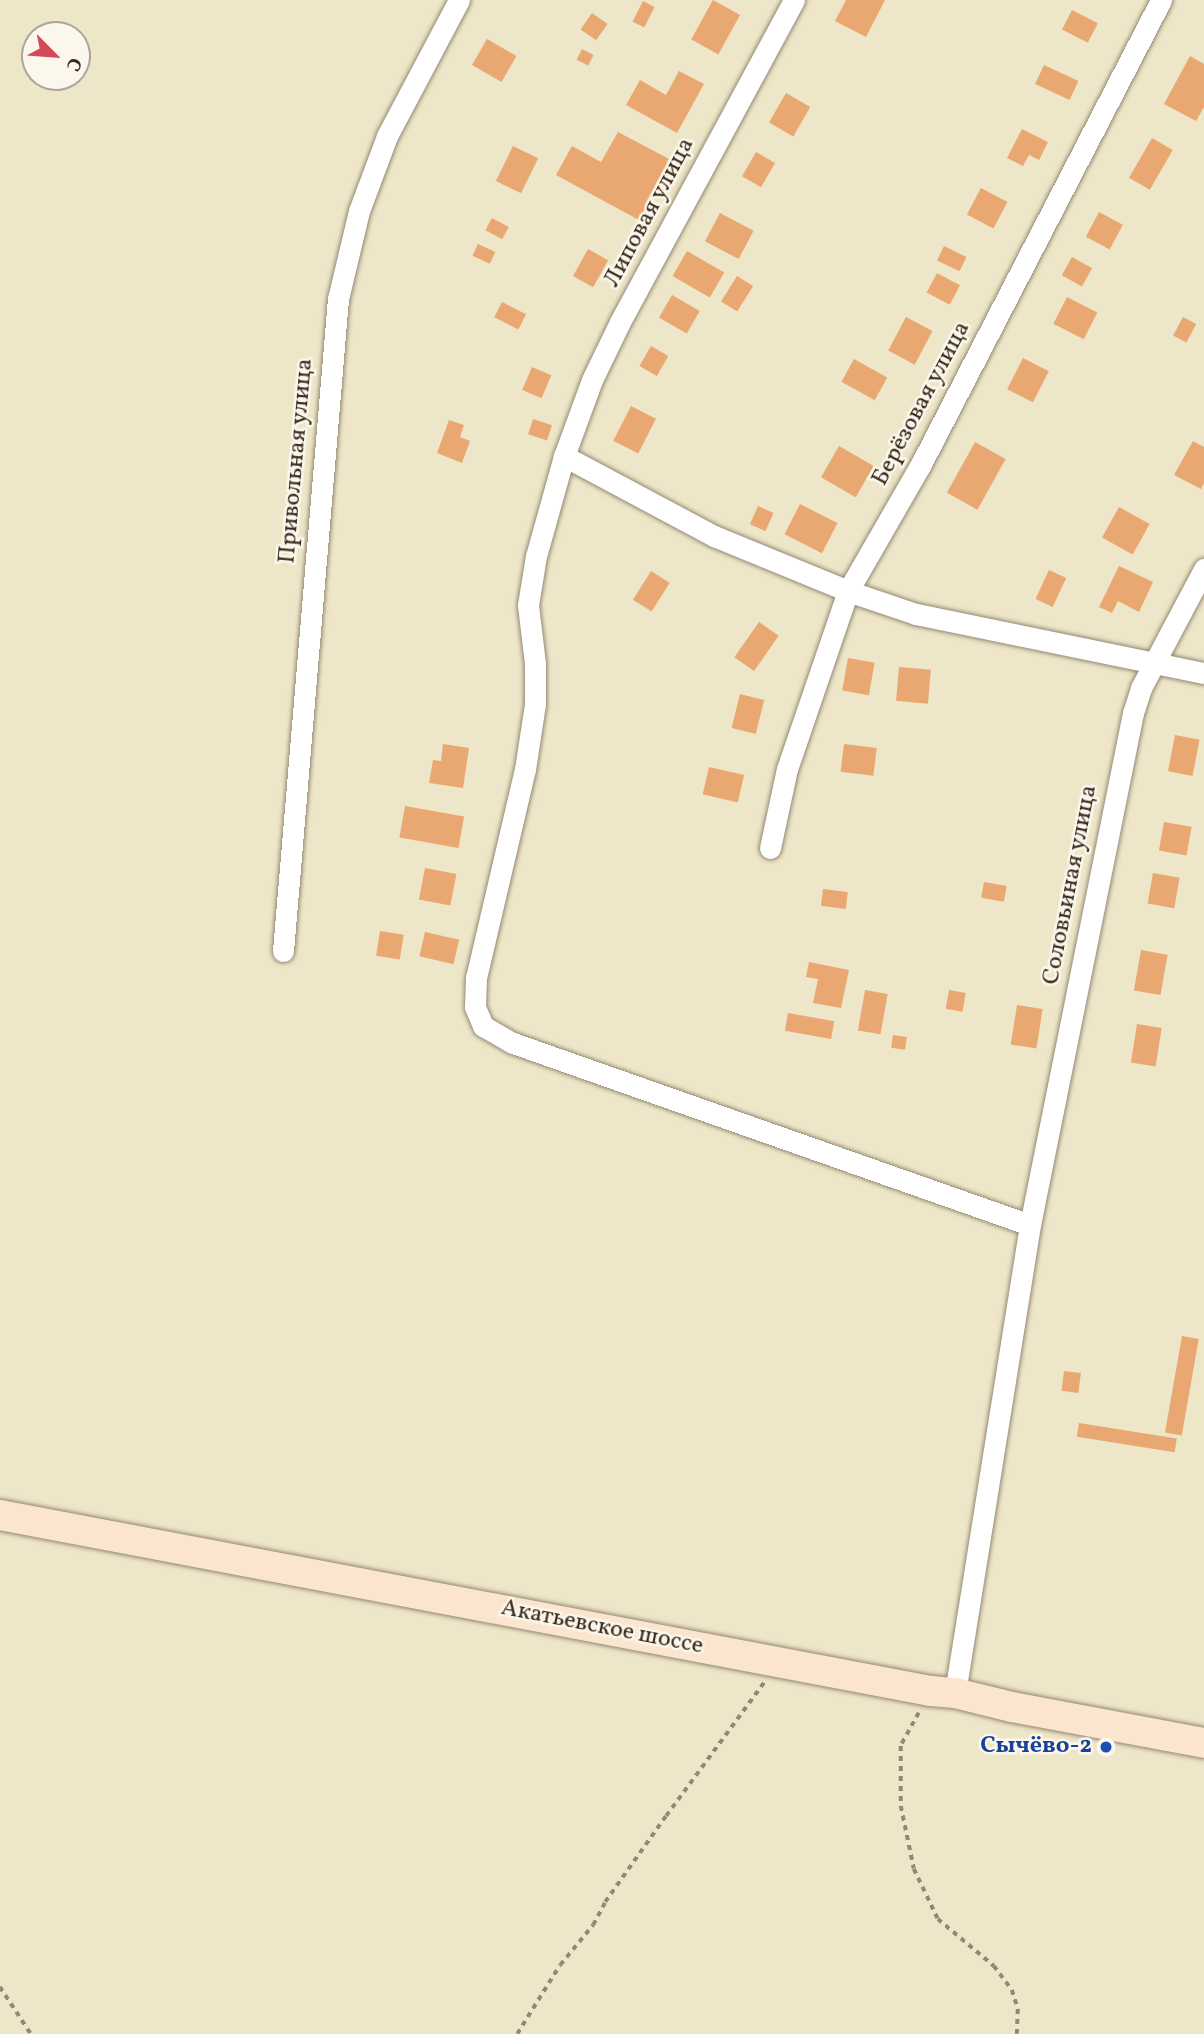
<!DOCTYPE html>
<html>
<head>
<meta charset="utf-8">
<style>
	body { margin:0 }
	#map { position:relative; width:1204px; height:2034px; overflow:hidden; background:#eee6c8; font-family:Vollkorn,serif }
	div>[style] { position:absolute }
	.building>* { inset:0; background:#e9a871; transform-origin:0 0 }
	.path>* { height:3.5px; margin-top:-1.75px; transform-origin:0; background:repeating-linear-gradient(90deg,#948873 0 5px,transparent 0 10px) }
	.roads { filter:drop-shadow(0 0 2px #948873) drop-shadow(0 0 2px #948873) }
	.street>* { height:21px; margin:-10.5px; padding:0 10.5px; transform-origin:10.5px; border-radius:10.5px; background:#fff }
	.secondary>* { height:30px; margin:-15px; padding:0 15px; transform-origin:15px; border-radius:15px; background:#fce5cf }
	.dots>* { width:19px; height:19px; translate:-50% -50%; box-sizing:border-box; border:4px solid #fbf7ec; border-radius:50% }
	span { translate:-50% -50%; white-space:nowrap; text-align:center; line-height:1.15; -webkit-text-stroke:5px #fbf7ec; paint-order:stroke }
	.street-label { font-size:24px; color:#3b2a1e }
	.transit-label { font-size:24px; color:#164399; font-weight:700 }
	.right { translate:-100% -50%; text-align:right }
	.north { position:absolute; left:21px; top:21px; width:70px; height:70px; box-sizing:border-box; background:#fbf7ec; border:2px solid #aea59a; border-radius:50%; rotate:115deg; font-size:19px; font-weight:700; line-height:28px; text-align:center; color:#3b2a1e }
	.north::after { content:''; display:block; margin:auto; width:24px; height:32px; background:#d1495b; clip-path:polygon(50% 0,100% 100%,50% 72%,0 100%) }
</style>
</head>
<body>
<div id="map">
	<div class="building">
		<div style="left:713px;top:0;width:31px;height:45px;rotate:29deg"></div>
		<div style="clip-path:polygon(846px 0,885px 0,866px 37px,835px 21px)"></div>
		<div style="left:643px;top:1px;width:13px;height:23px;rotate:27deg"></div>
		<div style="left:1072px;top:10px;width:29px;height:22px;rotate:27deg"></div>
		<div style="left:592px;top:13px;width:19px;height:20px;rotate:35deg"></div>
		<div style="left:487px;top:39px;width:34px;height:30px;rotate:30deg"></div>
		<div style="left:582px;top:49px;width:13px;height:12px;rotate:27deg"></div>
		<div style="clip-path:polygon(1190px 56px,1204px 64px,1204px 107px,1196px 121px,1164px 104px)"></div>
		<div style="left:1044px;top:65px;width:38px;height:21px;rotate:25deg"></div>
		<div style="clip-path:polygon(679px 71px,704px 84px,677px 133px,626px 105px,640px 80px,666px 95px)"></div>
		<div style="left:786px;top:93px;width:28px;height:34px;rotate:30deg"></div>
		<div style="clip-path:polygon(1022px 129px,1048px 142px,1039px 160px,1029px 155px,1023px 166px,1007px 158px)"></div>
		<div style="clip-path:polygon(618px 132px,671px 160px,639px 220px,556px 175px,572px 146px,601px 162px)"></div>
		<div style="left:1152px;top:138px;width:24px;height:46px;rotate:30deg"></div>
		<div style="left:513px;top:146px;width:28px;height:39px;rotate:26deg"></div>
		<div style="left:756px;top:152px;width:22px;height:28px;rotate:30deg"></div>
		<div style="left:981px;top:188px;width:30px;height:30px;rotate:28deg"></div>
		<div style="left:1099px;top:212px;width:27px;height:28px;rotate:28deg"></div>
		<div style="left:720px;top:213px;width:38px;height:32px;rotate:28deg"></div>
		<div style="left:492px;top:218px;width:19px;height:14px;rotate:28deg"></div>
		<div style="left:478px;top:244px;width:19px;height:13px;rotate:25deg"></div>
		<div style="left:944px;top:246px;width:25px;height:16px;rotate:26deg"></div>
		<div style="left:588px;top:249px;width:23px;height:31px;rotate:29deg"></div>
		<div style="left:687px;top:251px;width:43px;height:29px;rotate:30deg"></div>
		<div style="left:1072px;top:257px;width:23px;height:21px;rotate:29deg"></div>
		<div style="left:937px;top:273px;width:26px;height:22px;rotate:28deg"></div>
		<div style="left:737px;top:276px;width:19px;height:30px;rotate:32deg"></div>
		<div style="left:672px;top:295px;width:32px;height:26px;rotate:30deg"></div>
		<div style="left:1067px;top:297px;width:34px;height:30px;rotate:27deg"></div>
		<div style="left:502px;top:302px;width:27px;height:17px;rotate:27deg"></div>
		<div style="left:906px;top:317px;width:30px;height:38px;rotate:28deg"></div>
		<div style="left:1183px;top:317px;width:15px;height:21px;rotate:28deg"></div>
		<div style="left:651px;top:346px;width:20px;height:23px;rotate:30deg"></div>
		<div style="left:1023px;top:358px;width:29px;height:35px;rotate:27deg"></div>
		<div style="left:854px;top:359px;width:38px;height:26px;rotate:29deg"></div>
		<div style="left:532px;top:367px;width:21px;height:25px;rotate:23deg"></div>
		<div style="left:631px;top:406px;width:28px;height:39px;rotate:27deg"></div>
		<div style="left:533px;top:419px;width:20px;height:16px;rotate:18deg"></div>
		<div style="clip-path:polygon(449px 420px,464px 425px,460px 437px,470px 441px,462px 463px,437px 453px)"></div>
		<div style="clip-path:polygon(1193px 441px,1204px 447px,1204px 483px,1201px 489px,1174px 475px)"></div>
		<div style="left:975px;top:442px;width:35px;height:58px;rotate:29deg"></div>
		<div style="left:839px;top:446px;width:40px;height:36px;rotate:30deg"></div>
		<div style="left:800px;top:504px;width:42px;height:34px;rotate:27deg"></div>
		<div style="left:758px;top:506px;width:17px;height:20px;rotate:24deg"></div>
		<div style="left:1119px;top:507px;width:35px;height:35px;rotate:29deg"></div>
		<div style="clip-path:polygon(1119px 566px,1153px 582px,1139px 612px,1118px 601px,1112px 613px,1099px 607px)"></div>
		<div style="left:1049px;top:570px;width:19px;height:32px;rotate:25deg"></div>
		<div style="left:651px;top:571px;width:22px;height:34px;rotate:32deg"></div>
		<div style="left:759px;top:622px;width:24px;height:43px;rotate:35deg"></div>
		<div style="left:848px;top:658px;width:27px;height:33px;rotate:10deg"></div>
		<div style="left:899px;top:667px;width:32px;height:34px;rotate:5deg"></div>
		<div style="left:740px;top:694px;width:25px;height:35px;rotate:14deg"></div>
		<div style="left:1175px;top:735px;width:25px;height:37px;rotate:11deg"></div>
		<div style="clip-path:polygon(443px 744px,469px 748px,463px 788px,429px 783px,433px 760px,441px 761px)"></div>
		<div style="left:844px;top:744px;width:33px;height:28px;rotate:7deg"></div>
		<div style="left:709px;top:767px;width:36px;height:28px;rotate:13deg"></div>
		<div style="left:405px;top:806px;width:60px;height:32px;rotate:10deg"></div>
		<div style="left:1164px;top:822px;width:28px;height:29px;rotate:10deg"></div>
		<div style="left:425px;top:868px;width:32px;height:32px;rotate:11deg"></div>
		<div style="left:1153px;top:873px;width:27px;height:31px;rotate:10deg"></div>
		<div style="left:984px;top:882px;width:23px;height:16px;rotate:10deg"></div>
		<div style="left:823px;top:889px;width:25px;height:17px;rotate:7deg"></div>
		<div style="left:380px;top:931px;width:24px;height:25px;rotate:9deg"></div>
		<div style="left:425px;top:932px;width:35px;height:25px;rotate:13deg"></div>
		<div style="left:1141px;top:950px;width:27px;height:41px;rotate:10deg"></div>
		<div style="clip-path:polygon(809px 962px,849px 970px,841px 1008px,813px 1003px,818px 979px,806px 977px)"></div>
		<div style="left:865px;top:990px;width:23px;height:41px;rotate:10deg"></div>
		<div style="left:949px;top:990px;width:17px;height:19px;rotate:10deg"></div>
		<div style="left:1017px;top:1005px;width:26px;height:40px;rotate:9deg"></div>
		<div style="left:788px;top:1013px;width:47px;height:18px;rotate:10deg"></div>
		<div style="left:1137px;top:1024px;width:25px;height:39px;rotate:9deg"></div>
		<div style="left:893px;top:1035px;width:14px;height:13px;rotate:8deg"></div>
		<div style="left:1182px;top:1336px;width:17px;height:98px;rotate:10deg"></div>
		<div style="left:1064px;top:1371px;width:17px;height:20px;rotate:7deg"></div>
		<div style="left:1079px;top:1423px;width:99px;height:14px;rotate:9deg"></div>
	</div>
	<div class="path">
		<div style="left:919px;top:1713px;width:38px;rotate:119deg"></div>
		<div style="left:901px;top:1746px;width:60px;rotate:90deg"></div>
		<div style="left:901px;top:1806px;width:64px;rotate:78.3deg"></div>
		<div style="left:914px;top:1869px;width:55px;rotate:64.4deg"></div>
		<div style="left:938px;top:1919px;width:73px;rotate:40deg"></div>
		<div style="left:994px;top:1966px;width:30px;rotate:53deg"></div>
		<div style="left:1012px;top:1990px;width:20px;rotate:72deg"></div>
		<div style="left:1018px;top:2009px;width:25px;rotate:92deg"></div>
		<div style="left:0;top:1987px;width:56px;rotate:56.6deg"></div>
		<div style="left:517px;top:2034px;width:81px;rotate:-58.1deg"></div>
		<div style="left:560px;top:1965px;width:52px;rotate:-50.5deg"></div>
		<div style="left:593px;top:1925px;width:26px;rotate:-62deg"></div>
		<div style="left:605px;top:1902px;width:105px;rotate:-54.7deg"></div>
		<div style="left:666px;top:1816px;width:167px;rotate:-53.7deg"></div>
	</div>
	<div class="roads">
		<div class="street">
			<div style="left:794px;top:0;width:366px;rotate:118.4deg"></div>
			<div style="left:620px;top:322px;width:64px;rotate:115.8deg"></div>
			<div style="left:592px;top:380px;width:81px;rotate:110.2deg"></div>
			<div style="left:564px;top:456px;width:104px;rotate:105.6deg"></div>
			<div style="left:536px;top:556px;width:50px;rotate:99.3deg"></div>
			<div style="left:528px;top:605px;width:59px;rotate:83.2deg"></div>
			<div style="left:535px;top:664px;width:40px;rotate:90deg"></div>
			<div style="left:535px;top:704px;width:66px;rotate:98.7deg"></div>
			<div style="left:525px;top:769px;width:215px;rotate:103.2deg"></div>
			<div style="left:476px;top:978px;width:29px;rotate:92deg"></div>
			<div style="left:475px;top:1007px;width:21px;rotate:67deg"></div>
			<div style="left:483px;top:1026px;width:34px;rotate:30deg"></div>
			<div style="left:513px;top:1043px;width:548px;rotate:19.39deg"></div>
			<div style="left:564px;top:456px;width:170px;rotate:28.1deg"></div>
			<div style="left:714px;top:536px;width:145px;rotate:22.3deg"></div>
			<div style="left:848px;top:591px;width:72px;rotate:18.7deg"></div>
			<div style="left:916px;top:614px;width:294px;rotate:11.6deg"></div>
			<div style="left:770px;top:848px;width:81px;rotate:-77.9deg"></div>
			<div style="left:787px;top:769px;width:188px;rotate:-71.1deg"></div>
			<div style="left:848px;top:591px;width:144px;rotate:-60.1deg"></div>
			<div style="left:920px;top:466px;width:525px;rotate:-62.65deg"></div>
			<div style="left:283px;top:951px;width:654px;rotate:-85.18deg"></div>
			<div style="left:338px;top:299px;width:90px;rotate:-76.6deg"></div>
			<div style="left:359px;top:211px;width:80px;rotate:-69.5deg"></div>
			<div style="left:387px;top:136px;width:154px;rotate:-62.1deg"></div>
			<div style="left:955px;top:1693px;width:474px;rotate:-80.9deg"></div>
			<div style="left:1030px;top:1225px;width:522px;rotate:-78.63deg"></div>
			<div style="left:1133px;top:713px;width:26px;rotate:-72deg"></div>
			<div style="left:1141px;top:688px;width:135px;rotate:-62.1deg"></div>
		</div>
		<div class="secondary">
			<div style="left:0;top:1515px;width:947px;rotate:10.71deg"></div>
			<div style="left:931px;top:1691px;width:24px;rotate:5deg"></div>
			<div style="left:955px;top:1693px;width:59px;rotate:13.8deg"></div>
			<div style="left:1012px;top:1707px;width:195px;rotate:10.6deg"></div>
		</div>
	</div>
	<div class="dots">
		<div style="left:1106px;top:1747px;background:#1a4fb4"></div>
	</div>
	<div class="street-label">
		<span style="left:650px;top:213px;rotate:-62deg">Липовая улица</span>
		<span style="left:922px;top:404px;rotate:-62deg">Берёзовая улица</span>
		<span style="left:297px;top:461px;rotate:-85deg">Привольная улица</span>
		<span style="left:1071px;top:885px;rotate:-79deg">Соловьиная улица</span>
		<span style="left:602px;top:1628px;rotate:11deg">Акатьевское шоссе</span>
	</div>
	<div class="transit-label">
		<span class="right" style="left:1092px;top:1747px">Сычёво-2</span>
	</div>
	<div class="north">С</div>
</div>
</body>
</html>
